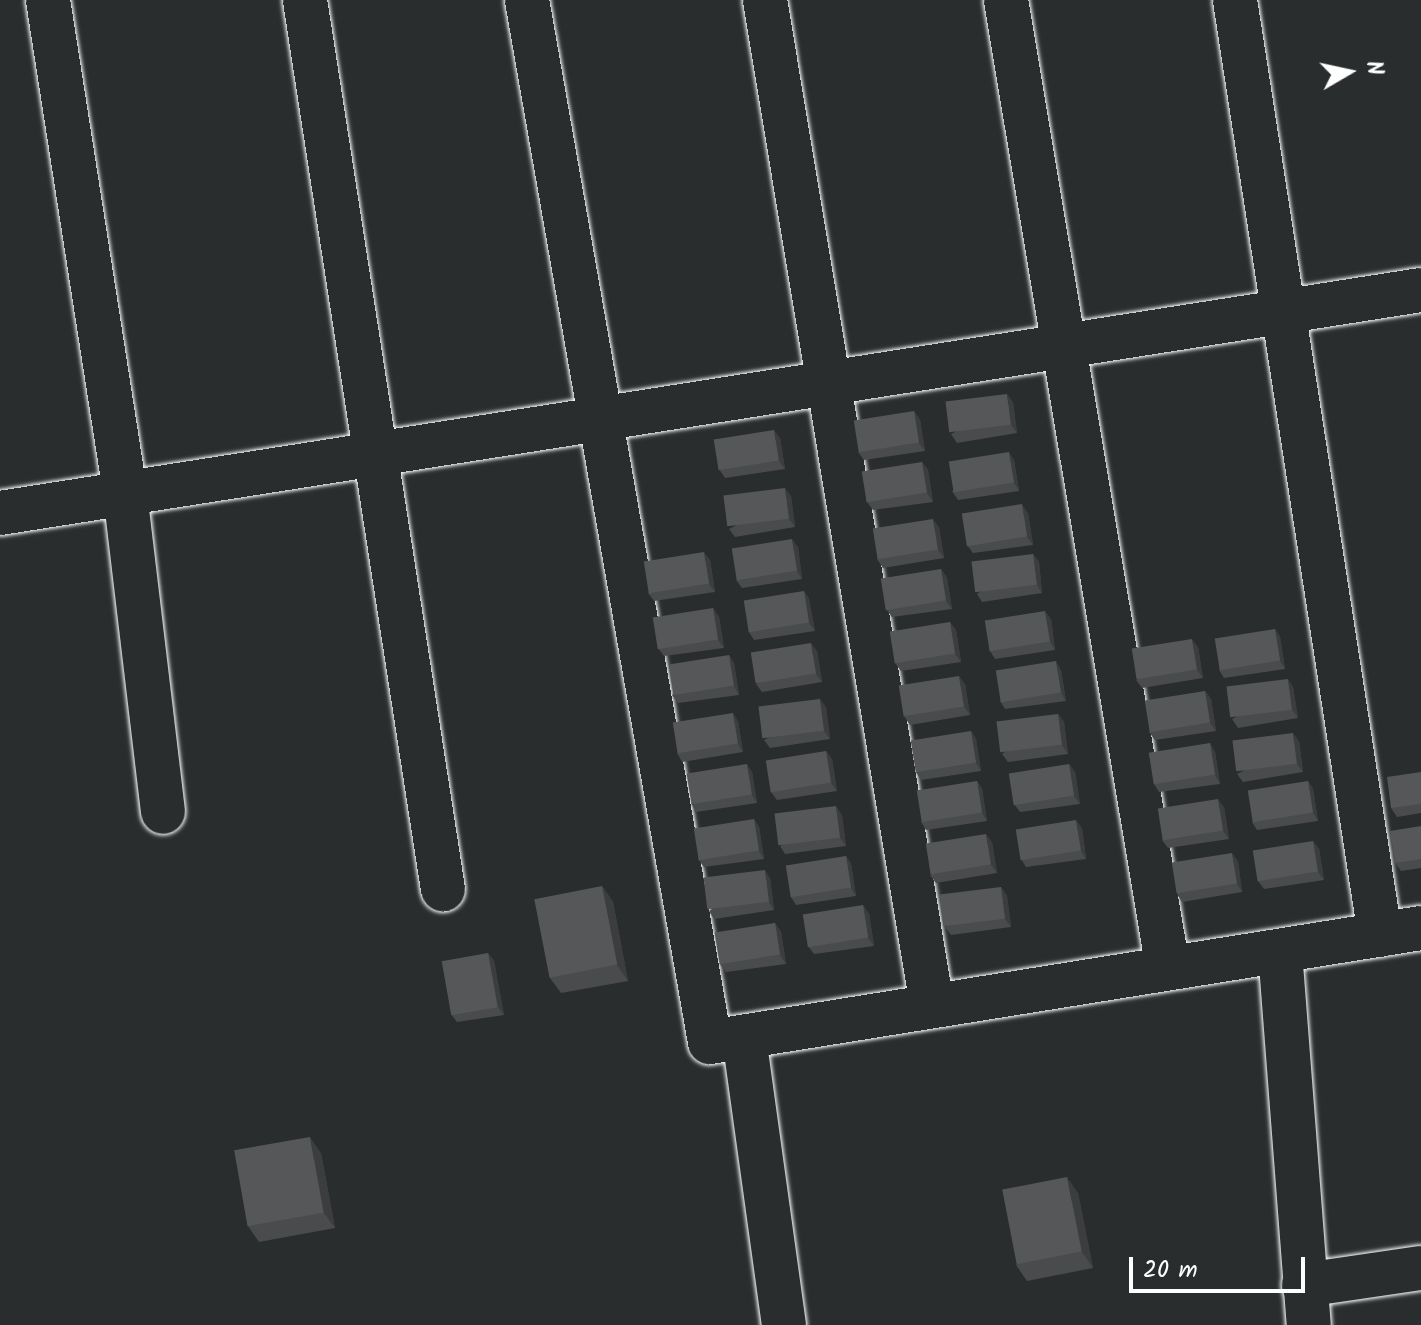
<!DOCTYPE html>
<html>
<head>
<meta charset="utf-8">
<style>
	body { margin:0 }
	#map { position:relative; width:1421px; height:1325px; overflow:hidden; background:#2a2d2e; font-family:Kalam,sans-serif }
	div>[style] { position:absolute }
	.roads { filter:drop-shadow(0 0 2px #fff) drop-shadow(0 0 2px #fff) }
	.minor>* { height:44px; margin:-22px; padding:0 22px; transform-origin:22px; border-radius:22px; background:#2a2d2e }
	.wall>* { inset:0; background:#494b4c }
	.shaded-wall>* { inset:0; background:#3c3d3e }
	.building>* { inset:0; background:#555758; transform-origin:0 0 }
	span { translate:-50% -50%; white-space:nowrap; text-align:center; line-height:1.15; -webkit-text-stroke:8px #2a2d2e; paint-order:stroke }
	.north { position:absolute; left:1309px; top:32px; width:80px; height:80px; -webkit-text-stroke:6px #2a2d2e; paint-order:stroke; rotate:81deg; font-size:22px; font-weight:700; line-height:32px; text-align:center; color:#fff }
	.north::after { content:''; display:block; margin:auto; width:28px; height:36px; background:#fff; clip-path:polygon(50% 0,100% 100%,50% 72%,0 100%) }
	.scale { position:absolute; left:1129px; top:1257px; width:176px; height:36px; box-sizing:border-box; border:4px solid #fff; border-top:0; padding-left:10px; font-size:24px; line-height:28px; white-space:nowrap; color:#fff; -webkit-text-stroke:6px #2a2d2e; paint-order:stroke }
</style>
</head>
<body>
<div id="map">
	<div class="roads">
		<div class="minor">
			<div style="left:48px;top:0;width:499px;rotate:81.1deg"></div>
			<div style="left:125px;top:493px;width:321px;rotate:83.2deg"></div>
			<div style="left:305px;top:0;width:900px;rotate:81.18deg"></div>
			<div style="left:527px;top:0;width:1058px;rotate:80.04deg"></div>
			<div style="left:710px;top:1042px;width:720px;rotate:-9.11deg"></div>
			<div style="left:765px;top:0;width:1020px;rotate:80.57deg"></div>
			<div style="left:1006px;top:0;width:982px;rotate:80.51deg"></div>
			<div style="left:1235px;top:0;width:946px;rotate:81.18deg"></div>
			<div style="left:0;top:513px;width:1438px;rotate:-8.92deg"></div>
			<div style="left:1280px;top:951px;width:375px;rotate:85.6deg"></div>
			<div style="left:744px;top:1037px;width:291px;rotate:82.1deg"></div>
			<div style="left:1304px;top:1285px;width:118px;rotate:-8.3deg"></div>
		</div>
	</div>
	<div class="wall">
		<div style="clip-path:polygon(1013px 402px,1017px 433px,957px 443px,951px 434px)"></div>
		<div style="clip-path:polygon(914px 411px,920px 420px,925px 451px,864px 460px,858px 452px)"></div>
		<div style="clip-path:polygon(780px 438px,785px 469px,725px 478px,719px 469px)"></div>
		<div style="clip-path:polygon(1014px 460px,1019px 491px,958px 500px,952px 491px)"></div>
		<div style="clip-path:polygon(922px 462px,928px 470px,933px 502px,873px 510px,867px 502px)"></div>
		<div style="clip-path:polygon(791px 496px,795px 527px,735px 537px,729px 529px)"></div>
		<div style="clip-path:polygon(1028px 513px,1033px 545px,973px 553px,967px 545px)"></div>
		<div style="clip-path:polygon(939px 527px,944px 558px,883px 568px,877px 559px)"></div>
		<div style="clip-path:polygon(798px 547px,802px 579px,742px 588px,736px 580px)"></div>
		<div style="clip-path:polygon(1033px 554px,1039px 562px,1042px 593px,982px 602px,977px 594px)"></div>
		<div style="clip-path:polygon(710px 560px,715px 592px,654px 601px,648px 593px)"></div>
		<div style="clip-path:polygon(941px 569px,947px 578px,952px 609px,892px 617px,886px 609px)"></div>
		<div style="clip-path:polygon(804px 591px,809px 599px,815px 631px,754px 640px,749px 632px)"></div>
		<div style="clip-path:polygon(713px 608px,719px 617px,724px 648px,664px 656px,658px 648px)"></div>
		<div style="clip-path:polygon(1051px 619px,1055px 650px,995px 659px,990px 651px)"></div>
		<div style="clip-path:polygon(950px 622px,956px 630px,961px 662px,901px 671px,895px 663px)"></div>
		<div style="clip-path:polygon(1275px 629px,1280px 637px,1285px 669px,1224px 678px,1219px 670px)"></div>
		<div style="clip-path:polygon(1198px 647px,1203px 678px,1142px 688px,1136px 680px)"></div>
		<div style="clip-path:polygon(817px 651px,822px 682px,762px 692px,756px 684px)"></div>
		<div style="clip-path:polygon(729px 655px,734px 663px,739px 695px,678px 703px,672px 695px)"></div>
		<div style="clip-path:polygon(1061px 670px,1066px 701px,1005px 709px,1000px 701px)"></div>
		<div style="clip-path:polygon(965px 684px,970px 715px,910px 725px,904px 716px)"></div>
		<div style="clip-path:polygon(1293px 687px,1298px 718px,1238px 728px,1232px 719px)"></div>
		<div style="clip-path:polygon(1205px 691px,1211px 699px,1216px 731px,1155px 740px,1149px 732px)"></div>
		<div style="clip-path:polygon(826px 707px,830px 739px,770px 748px,764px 740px)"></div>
		<div style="clip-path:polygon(1058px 714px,1064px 722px,1068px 754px,1008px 762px,1002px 754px)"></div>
		<div style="clip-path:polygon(738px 721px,743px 752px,682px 762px,677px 753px)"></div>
		<div style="clip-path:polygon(971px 731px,976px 739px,981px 771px,921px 780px,916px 772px)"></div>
		<div style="clip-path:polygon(1299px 741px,1303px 772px,1243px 782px,1237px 774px)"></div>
		<div style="clip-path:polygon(1210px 743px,1215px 752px,1220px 784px,1159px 792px,1154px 784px)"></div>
		<div style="clip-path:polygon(826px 751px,832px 759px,837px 791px,777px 800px,771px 792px)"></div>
		<div style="clip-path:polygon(1069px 764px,1075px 772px,1080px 804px,1020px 812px,1014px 804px)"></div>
		<div style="clip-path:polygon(752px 772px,757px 803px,696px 812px,691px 803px)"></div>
		<div style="clip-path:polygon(1421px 772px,1421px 813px,1397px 817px,1391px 808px)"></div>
		<div style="clip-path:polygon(977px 781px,982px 789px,987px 821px,926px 830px,921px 822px)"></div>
		<div style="clip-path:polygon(1308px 781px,1313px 789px,1318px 821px,1257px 830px,1252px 822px)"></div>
		<div style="clip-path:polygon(1224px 807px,1229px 839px,1168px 848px,1162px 840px)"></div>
		<div style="clip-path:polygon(842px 815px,846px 846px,785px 854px,780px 846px)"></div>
		<div style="clip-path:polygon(754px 819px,759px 827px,764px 859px,704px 867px,698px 859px)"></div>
		<div style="clip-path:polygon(1421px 826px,1421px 868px,1401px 871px,1395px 863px)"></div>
		<div style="clip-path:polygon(1082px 828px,1086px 859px,1026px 867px,1021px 859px)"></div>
		<div style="clip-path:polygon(1313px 841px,1319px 849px,1324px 880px,1264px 889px,1258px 881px)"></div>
		<div style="clip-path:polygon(992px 842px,997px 873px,936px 883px,930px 875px)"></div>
		<div style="clip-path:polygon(846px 856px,851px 864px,856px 896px,796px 905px,791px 897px)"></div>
		<div style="clip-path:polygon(1238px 861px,1242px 892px,1182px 902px,1177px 894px)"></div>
		<div style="clip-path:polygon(770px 878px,774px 910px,714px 919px,709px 911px)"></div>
		<div style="clip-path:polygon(602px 886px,613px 902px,628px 981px,561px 993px,550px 978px)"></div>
		<div style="clip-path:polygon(1001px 887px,1007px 896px,1011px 927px,951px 935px,945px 927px)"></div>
		<div style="clip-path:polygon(863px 905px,869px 914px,874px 946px,814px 954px,808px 946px)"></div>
		<div style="clip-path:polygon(775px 923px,781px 932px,786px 964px,726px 972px,720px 964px)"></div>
		<div style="clip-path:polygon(488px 953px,494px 961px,504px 1015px,457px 1022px,451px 1014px)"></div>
		<div style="clip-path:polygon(321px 1153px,335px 1228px,259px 1242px,248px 1226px)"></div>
		<div style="clip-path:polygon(1078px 1193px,1093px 1268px,1027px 1281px,1016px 1265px)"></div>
	</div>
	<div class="shaded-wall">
		<div style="clip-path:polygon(1007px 394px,1013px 402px,1017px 433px,1011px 425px)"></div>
		<div style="clip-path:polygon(914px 411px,920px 420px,925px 451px,919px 443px)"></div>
		<div style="clip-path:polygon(774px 430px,780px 438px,785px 469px,779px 461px)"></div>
		<div style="clip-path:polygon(1009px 452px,1014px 460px,1019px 491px,1014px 483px)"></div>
		<div style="clip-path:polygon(922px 462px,928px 470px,933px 502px,927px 493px)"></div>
		<div style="clip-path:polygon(785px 488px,791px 496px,795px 527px,789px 519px)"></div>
		<div style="clip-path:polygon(1022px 504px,1028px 513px,1033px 545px,1027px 537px)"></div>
		<div style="clip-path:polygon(933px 519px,939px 527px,944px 558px,938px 550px)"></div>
		<div style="clip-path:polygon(792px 539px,798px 547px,802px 579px,797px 571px)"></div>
		<div style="clip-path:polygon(704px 552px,710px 560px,715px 592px,709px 584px)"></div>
		<div style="clip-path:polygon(1033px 554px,1039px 562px,1042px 593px,1037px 585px)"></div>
		<div style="clip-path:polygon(941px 569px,947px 578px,952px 609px,946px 601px)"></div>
		<div style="clip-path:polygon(804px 591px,809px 599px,815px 631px,809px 623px)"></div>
		<div style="clip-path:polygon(713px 608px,719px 617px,724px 648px,718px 640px)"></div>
		<div style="clip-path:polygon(1045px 611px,1051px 619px,1055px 650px,1050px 642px)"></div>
		<div style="clip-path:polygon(950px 622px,956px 630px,961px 662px,955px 654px)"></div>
		<div style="clip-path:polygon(1275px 629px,1280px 637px,1285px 669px,1280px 661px)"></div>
		<div style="clip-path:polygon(1192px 639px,1198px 647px,1203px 678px,1197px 670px)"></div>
		<div style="clip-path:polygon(811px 643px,817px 651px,822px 682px,816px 674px)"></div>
		<div style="clip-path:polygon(729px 655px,734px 663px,739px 695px,734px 686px)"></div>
		<div style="clip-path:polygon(1056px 661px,1061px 670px,1066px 701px,1061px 693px)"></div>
		<div style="clip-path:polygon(959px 676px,965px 684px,970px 715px,964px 707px)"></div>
		<div style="clip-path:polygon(1288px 679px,1293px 687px,1298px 718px,1292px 710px)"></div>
		<div style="clip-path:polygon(1205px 691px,1211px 699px,1216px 731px,1210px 723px)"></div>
		<div style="clip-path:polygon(820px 699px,826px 707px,830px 739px,824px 731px)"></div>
		<div style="clip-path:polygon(733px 713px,738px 721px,743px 752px,738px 744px)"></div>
		<div style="clip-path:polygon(1058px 714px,1064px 722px,1068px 754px,1062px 745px)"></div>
		<div style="clip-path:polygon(971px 731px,976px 739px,981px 771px,976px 763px)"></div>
		<div style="clip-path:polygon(1293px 733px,1299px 741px,1303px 772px,1297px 764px)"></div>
		<div style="clip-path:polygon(1210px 743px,1215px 752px,1220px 784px,1215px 775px)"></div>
		<div style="clip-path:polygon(826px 751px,832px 759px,837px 791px,831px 783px)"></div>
		<div style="clip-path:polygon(747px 764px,752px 772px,757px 803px,752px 795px)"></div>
		<div style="clip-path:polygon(1069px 764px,1075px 772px,1080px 804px,1074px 796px)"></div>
		<div style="clip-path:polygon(977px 781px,982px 789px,987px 821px,982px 813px)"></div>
		<div style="clip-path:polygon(1308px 781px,1313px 789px,1318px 821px,1313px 813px)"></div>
		<div style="clip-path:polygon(1218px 799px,1224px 807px,1229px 839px,1223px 831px)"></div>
		<div style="clip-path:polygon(836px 806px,842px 815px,846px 846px,840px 838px)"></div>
		<div style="clip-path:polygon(754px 819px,759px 827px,764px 859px,759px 851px)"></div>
		<div style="clip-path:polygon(1076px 820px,1082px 828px,1086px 859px,1081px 851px)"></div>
		<div style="clip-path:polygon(986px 834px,992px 842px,997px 873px,991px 865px)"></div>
		<div style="clip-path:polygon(1313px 841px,1319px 849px,1324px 880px,1318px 872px)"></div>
		<div style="clip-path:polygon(1232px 853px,1238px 861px,1242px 892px,1237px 884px)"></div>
		<div style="clip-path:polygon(846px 856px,851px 864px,856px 896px,851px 888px)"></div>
		<div style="clip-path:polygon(765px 870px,770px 878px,774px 910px,769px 902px)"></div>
		<div style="clip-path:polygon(602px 886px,613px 902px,628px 981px,617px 965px)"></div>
		<div style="clip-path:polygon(1001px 887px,1007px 896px,1011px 927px,1005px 919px)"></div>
		<div style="clip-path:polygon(863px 905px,869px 914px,874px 946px,868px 938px)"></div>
		<div style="clip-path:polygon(775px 923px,781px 932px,786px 964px,780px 955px)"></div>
		<div style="clip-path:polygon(488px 953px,494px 961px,504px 1015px,498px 1007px)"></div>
		<div style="clip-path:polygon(310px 1137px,321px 1153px,335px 1228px,324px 1213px)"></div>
		<div style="clip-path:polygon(1067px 1177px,1078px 1193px,1093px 1268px,1082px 1252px)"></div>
	</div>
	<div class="building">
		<div style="left:1007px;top:394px;width:31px;height:62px;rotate:83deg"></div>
		<div style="left:914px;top:411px;width:32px;height:61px;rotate:81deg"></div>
		<div style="left:774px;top:430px;width:31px;height:61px;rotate:81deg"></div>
		<div style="left:1009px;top:452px;width:31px;height:61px;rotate:81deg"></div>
		<div style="left:922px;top:462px;width:31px;height:61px;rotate:81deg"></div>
		<div style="left:785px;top:488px;width:31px;height:62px;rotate:83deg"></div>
		<div style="left:1022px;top:504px;width:33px;height:61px;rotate:81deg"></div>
		<div style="left:933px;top:519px;width:31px;height:61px;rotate:81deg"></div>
		<div style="left:792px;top:539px;width:32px;height:61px;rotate:81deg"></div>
		<div style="left:704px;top:552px;width:32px;height:61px;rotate:81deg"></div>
		<div style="left:1033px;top:554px;width:31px;height:62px;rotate:83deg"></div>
		<div style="left:941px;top:569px;width:32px;height:61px;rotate:81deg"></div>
		<div style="left:804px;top:591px;width:32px;height:61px;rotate:81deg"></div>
		<div style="left:713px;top:608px;width:32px;height:61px;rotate:81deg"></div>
		<div style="left:1045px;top:611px;width:31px;height:61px;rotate:81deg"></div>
		<div style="left:950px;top:622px;width:32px;height:61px;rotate:81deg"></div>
		<div style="left:1275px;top:629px;width:32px;height:61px;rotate:81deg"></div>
		<div style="left:1192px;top:639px;width:31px;height:61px;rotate:81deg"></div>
		<div style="left:811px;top:643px;width:31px;height:61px;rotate:81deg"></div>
		<div style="left:729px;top:655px;width:31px;height:61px;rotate:81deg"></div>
		<div style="left:1056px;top:661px;width:32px;height:61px;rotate:81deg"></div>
		<div style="left:959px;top:676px;width:31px;height:61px;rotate:81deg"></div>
		<div style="left:1288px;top:679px;width:31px;height:62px;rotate:83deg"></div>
		<div style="left:1205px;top:691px;width:32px;height:61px;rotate:81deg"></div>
		<div style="left:820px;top:699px;width:32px;height:62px;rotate:83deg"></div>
		<div style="left:733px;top:713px;width:31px;height:61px;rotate:81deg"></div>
		<div style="left:1058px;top:714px;width:31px;height:62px;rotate:83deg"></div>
		<div style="left:971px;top:731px;width:32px;height:61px;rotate:81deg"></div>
		<div style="left:1293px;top:733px;width:31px;height:61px;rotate:83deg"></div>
		<div style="left:1210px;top:743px;width:32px;height:62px;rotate:81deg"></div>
		<div style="left:826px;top:751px;width:32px;height:61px;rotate:81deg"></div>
		<div style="left:747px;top:764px;width:31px;height:61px;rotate:81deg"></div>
		<div style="left:1069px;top:764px;width:32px;height:61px;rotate:81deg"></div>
		<div style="clip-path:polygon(1421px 772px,1421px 804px,1391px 808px,1387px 777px)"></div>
		<div style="left:977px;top:781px;width:32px;height:61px;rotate:81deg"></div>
		<div style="left:1308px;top:781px;width:32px;height:61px;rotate:81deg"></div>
		<div style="left:1218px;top:799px;width:32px;height:61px;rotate:81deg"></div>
		<div style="left:836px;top:806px;width:32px;height:62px;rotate:83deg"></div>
		<div style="left:754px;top:819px;width:32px;height:61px;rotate:81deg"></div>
		<div style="left:1076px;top:820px;width:31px;height:61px;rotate:81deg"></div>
		<div style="clip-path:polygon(1421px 826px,1421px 859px,1395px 863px,1390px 831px)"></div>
		<div style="left:986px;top:834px;width:31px;height:61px;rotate:81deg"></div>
		<div style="left:1313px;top:841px;width:31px;height:61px;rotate:81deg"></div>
		<div style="left:1232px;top:853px;width:31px;height:61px;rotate:81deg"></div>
		<div style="left:846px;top:856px;width:32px;height:61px;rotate:81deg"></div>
		<div style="left:765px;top:870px;width:32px;height:62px;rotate:83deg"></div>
		<div style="left:602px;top:886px;width:80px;height:69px;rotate:79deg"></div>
		<div style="left:1001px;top:887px;width:32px;height:62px;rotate:83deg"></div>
		<div style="left:863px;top:905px;width:33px;height:61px;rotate:81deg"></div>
		<div style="left:775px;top:923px;width:32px;height:61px;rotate:81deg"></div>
		<div style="left:488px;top:953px;width:55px;height:47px;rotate:80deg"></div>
		<div style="left:310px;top:1137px;width:77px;height:77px;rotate:80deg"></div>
		<div style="left:1067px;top:1177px;width:76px;height:66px;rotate:79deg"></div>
	</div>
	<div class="north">N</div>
	<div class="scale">20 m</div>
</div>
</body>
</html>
